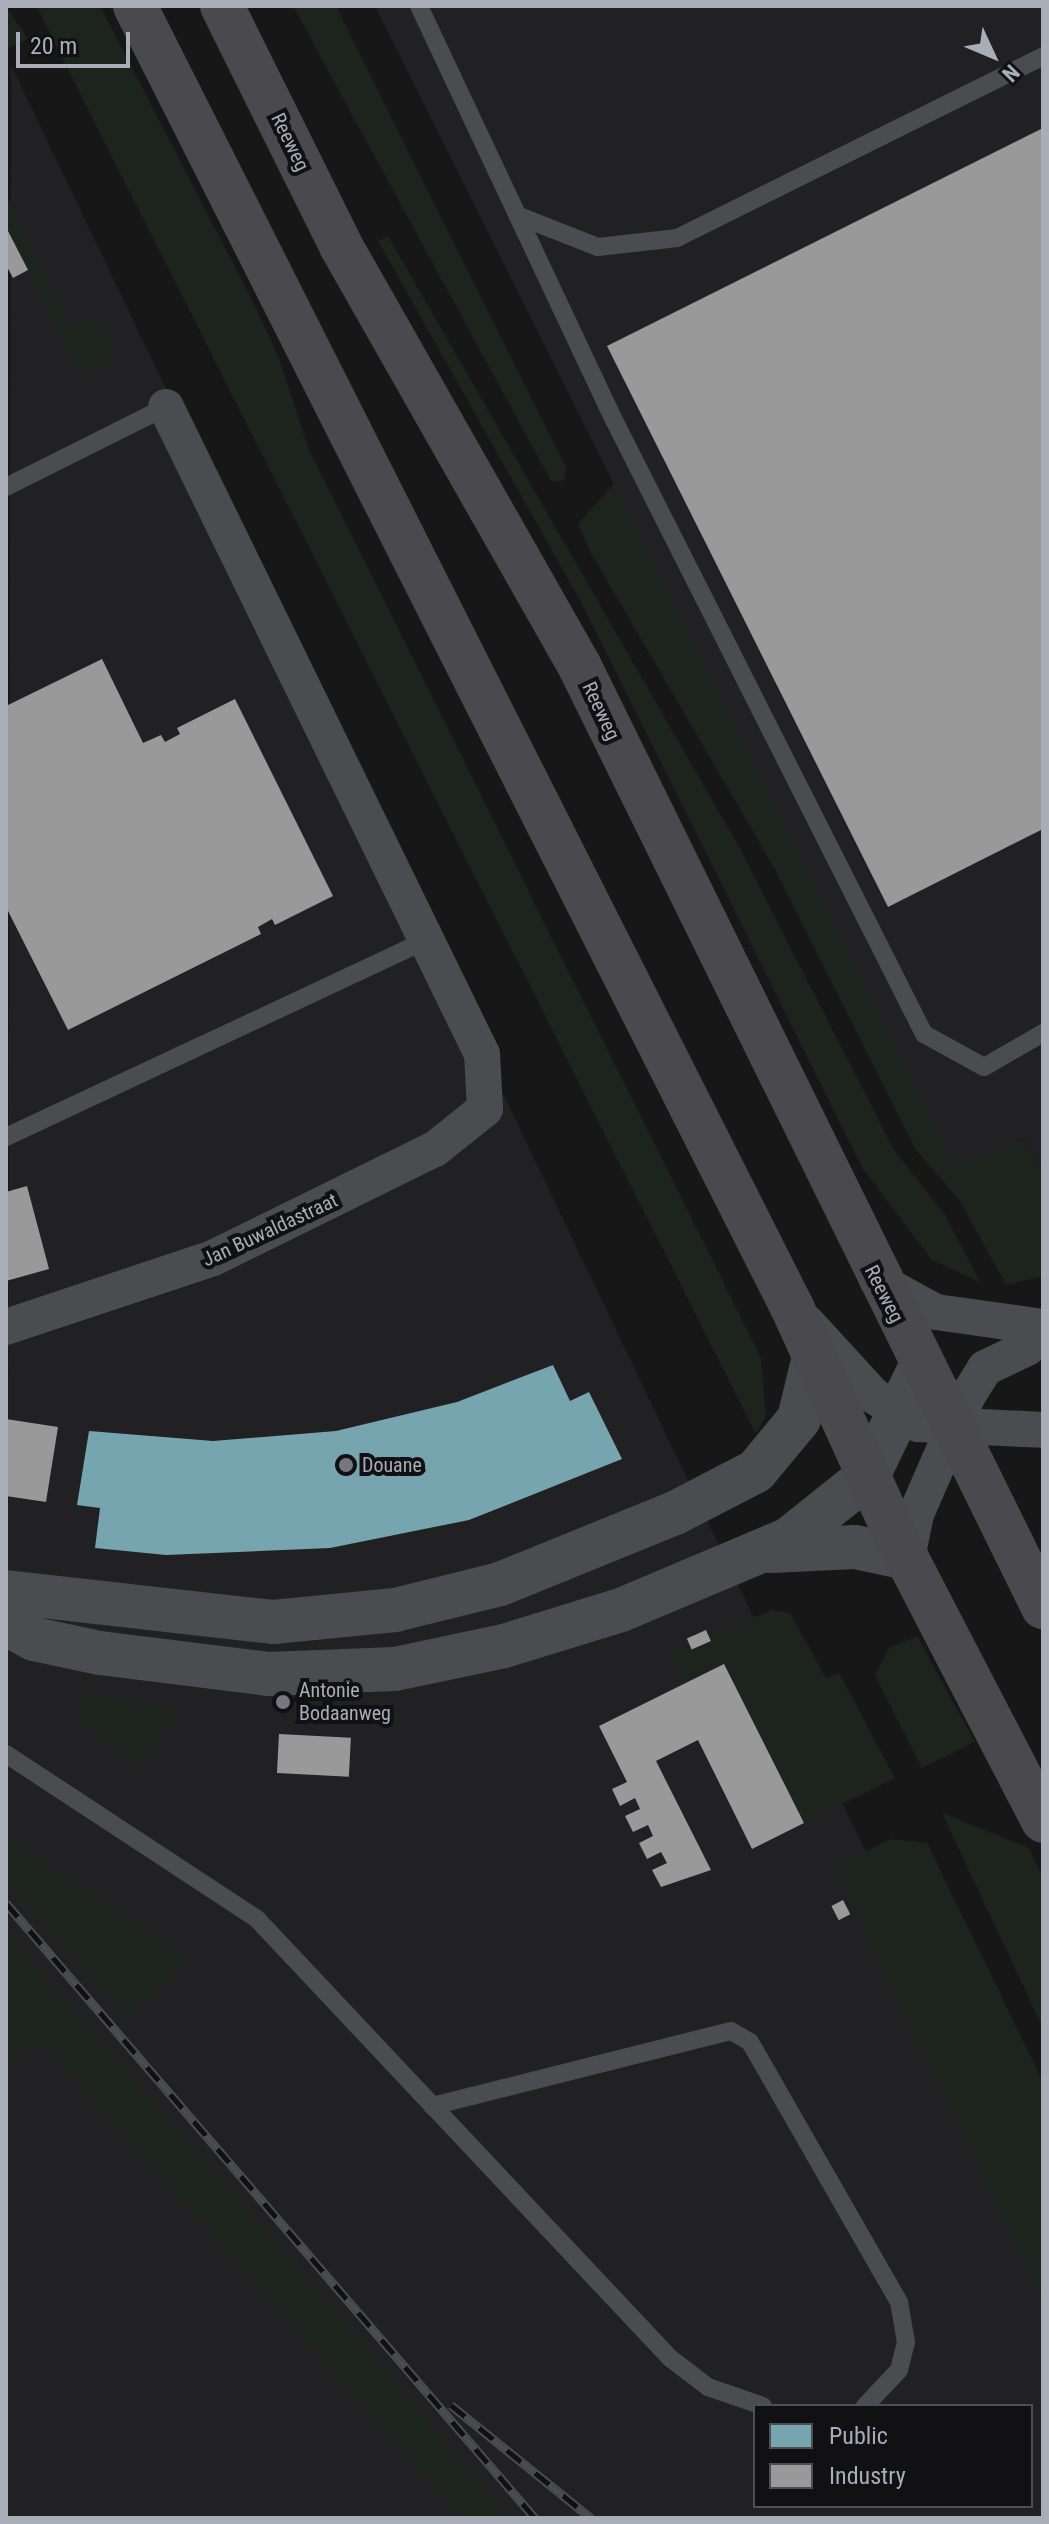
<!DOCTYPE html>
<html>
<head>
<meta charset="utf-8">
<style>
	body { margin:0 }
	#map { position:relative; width:1049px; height:2524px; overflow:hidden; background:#171717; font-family:"Roboto Condensed",sans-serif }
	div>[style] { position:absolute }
	.built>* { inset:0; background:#212123 }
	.green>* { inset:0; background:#1d241e }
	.public>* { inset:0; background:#76a5af }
	.industry>* { inset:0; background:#999; transform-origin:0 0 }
	.service>* { height:18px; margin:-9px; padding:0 9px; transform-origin:9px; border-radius:9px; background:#4b4c50 }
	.minor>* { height:36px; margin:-18px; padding:0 18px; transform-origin:18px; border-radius:18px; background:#4b4c50 }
	.tertiary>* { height:44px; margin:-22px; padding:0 22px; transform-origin:22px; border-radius:22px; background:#4b4c50 }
	.secondary>* { height:44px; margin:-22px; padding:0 22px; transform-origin:22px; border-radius:22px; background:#4a4a4e }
	.rail>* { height:9px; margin-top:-4.5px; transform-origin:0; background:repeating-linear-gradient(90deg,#111113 0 18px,#4b4c4f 0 36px); box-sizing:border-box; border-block:2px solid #4b4c4f }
	.dots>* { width:22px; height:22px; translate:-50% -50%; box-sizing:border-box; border:4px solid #111113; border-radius:50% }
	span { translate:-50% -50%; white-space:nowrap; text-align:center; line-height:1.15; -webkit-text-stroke:8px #111113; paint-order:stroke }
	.street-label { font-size:20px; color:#a8adb8 }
	.poi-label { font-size:20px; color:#a8adb8 }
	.left { translate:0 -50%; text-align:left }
	.frame { position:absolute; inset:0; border:8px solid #a8adb8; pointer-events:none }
	.legend { position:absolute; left:753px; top:2404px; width:280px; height:104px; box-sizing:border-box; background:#111113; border:2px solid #4d4f55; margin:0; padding:10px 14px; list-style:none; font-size:24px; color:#a8adb8 }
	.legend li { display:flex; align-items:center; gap:16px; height:40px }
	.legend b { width:40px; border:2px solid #4d4f55 }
	.north { position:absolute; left:953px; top:16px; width:80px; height:80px; -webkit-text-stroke:6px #111113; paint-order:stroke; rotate:134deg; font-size:22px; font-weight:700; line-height:32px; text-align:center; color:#a8adb8 }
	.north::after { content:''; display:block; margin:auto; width:28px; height:36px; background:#a8adb8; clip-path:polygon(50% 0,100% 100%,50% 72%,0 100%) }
	.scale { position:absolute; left:16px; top:32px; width:114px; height:36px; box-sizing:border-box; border:4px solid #a8adb8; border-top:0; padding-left:10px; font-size:24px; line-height:28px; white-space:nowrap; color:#a8adb8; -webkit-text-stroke:6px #111113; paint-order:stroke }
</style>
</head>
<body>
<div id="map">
	<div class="built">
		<div style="clip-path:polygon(375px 6px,1043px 6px,1043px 1172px,1024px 1139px,955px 1167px)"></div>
		<div style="clip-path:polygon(evenodd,11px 65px,1028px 2191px,1043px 2227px,1043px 2518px,6px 2518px,11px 65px,755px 2406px,1031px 2406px,1031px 2506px,755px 2506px,755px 2406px)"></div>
	</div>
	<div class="green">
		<div style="clip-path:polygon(6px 6px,28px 39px,9px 48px,6px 46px)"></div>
		<div style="clip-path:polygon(36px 6px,100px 6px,249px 294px,278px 355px,309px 450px,761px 1358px,766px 1415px,756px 1434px)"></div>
		<div style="clip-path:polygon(293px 6px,336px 6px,566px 467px,564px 481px,551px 481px)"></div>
		<div style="clip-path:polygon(6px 194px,73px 327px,97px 315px,118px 357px,81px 376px,6px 226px)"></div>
		<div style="clip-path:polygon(388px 236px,739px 847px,894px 1150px,945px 1215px,980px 1282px,932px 1260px,863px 1169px,581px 602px,378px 241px)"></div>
		<div style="clip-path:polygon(614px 484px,955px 1166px,1024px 1139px,1043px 1172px,1043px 1276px,1006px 1285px,960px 1201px,916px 1150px,776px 871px,591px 553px,578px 524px)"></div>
		<div style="clip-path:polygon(772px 1610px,790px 1613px,826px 1678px,839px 1673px,895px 1778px,804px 1823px,724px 1664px,686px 1682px,670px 1650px)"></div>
		<div style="clip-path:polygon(917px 1636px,975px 1742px,922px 1768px,875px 1675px,889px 1648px)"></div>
		<div style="clip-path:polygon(80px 1690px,178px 1709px,143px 1768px,77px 1720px)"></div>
		<div style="clip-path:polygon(942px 1813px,1029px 1848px,1043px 1878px,1043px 2028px)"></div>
		<div style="clip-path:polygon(6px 1838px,182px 1952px,186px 1965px,127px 2020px,6px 1881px)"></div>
		<div style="clip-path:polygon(891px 1839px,927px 1843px,1043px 2082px,1043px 2301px,832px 1869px)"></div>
		<div style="clip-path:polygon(6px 1931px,355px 2332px,509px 2518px,460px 2518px,55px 2058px,40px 2045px,6px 2062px)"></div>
	</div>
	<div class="public">
		<div style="clip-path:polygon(553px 1365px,570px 1401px,589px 1392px,622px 1459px,469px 1520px,330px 1548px,166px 1555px,95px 1548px,100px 1508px,77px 1505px,89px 1431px,213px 1441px,336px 1431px,457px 1402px)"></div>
	</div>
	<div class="industry">
		<div style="clip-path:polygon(1043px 128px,1043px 829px,888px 907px,607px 346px)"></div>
		<div style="clip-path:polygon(6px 227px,28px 270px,13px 278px,6px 265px)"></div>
		<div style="clip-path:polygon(102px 659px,143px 743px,161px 735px,165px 742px,180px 734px,177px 728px,235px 699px,333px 896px,275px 925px,272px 919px,258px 927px,261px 934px,68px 1030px,6px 907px,6px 706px)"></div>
		<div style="clip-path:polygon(27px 1186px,49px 1269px,6px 1281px,6px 1192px)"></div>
		<div style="clip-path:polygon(6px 1419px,58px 1427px,46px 1502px,6px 1496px)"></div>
		<div style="left:706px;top:1630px;width:12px;height:21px;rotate:66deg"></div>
		<div style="clip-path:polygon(724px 1664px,804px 1823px,752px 1849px,698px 1740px,656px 1761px,711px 1870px,661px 1887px,652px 1870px,667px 1863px,661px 1852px,647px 1859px,639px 1843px,653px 1836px,648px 1825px,633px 1832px,625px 1816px,640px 1809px,635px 1798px,620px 1806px,612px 1789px,627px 1782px,599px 1726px)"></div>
		<div style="left:279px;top:1734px;width:72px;height:39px;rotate:3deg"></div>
		<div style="left:843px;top:1900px;width:16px;height:13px;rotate:63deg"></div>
	</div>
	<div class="service">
		<div style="left:419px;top:6px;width:458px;rotate:64.8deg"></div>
		<div style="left:614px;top:420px;width:688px;rotate:63.21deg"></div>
		<div style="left:924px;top:1034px;width:68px;rotate:28.8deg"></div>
		<div style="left:984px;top:1067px;width:68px;rotate:-30deg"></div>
		<div style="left:519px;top:216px;width:85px;rotate:21.4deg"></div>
		<div style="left:598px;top:247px;width:80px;rotate:-6.5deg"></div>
		<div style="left:677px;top:238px;width:409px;rotate:-26.4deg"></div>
		<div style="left:6px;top:487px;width:179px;rotate:-26.6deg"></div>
		<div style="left:6px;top:1137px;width:464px;rotate:-25.1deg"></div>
		<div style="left:6px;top:1754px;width:300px;rotate:33.3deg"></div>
		<div style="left:257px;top:1919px;width:603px;rotate:46.75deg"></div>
		<div style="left:670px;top:2358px;width:48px;rotate:37.3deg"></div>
		<div style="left:708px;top:2387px;width:58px;rotate:19.1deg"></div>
		<div style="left:432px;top:2106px;width:308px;rotate:-14.1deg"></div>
		<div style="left:731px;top:2031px;width:22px;rotate:30deg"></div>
		<div style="left:750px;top:2042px;width:300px;rotate:60.2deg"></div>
		<div style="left:899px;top:2302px;width:41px;rotate:80.1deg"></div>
		<div style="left:906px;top:2342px;width:29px;rotate:104deg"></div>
		<div style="left:899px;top:2370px;width:50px;rotate:133.4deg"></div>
	</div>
	<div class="minor">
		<div style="left:877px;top:1280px;width:67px;rotate:28.5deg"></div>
		<div style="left:936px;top:1312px;width:108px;rotate:8deg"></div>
		<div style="left:807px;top:1323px;width:99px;rotate:47.5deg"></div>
		<div style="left:874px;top:1396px;width:52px;rotate:32.5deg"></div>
		<div style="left:918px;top:1424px;width:125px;rotate:2.7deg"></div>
		<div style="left:6px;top:1327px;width:218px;rotate:-18.4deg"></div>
		<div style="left:213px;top:1258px;width:247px;rotate:-26.2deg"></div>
		<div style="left:435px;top:1149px;width:64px;rotate:-38.7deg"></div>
		<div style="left:485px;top:1109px;width:55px;rotate:-93.1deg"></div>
		<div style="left:482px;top:1054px;width:720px;rotate:-116.03deg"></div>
		<div style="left:907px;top:1558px;width:45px;rotate:-78.4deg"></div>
		<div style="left:916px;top:1514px;width:128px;rotate:-66.4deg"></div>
		<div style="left:967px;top:1397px;width:34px;rotate:-58deg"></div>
		<div style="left:985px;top:1368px;width:47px;rotate:-25.5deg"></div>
		<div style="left:1027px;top:1348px;width:25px;rotate:-53deg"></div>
	</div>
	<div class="tertiary">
		<div style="left:771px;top:1551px;width:84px;rotate:-2.7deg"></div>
		<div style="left:855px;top:1547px;width:53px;rotate:11.9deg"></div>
		<div style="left:6px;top:1592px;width:269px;rotate:6.4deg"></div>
		<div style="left:273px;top:1622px;width:123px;rotate:-5.6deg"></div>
		<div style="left:395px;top:1610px;width:108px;rotate:-13.9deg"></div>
		<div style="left:500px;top:1584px;width:189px;rotate:-22.1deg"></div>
		<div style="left:675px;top:1513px;width:91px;rotate:-27.4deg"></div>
		<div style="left:756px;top:1471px;width:67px;rotate:-50.4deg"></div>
		<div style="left:799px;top:1419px;width:64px;rotate:-76.4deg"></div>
		<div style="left:6px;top:1624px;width:32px;rotate:28deg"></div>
		<div style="left:34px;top:1639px;width:67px;rotate:12deg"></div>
		<div style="left:100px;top:1653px;width:169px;rotate:7.1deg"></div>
		<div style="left:268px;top:1674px;width:127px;rotate:-2.3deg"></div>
		<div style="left:395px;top:1669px;width:111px;rotate:-11.9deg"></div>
		<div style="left:504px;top:1646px;width:122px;rotate:-17.1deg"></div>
		<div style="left:621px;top:1610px;width:182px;rotate:-22.9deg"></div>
		<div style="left:789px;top:1539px;width:101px;rotate:-38.6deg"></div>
		<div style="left:868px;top:1476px;width:122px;rotate:-64.3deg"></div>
	</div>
	<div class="secondary">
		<div style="left:135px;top:6px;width:1457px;rotate:63.21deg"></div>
		<div style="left:792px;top:1307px;width:257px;rotate:65.6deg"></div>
		<div style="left:898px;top:1541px;width:315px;rotate:62.6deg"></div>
		<div style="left:222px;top:6px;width:268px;rotate:63.6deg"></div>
		<div style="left:341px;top:246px;width:484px;rotate:60.4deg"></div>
		<div style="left:580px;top:667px;width:1048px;rotate:63.78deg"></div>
	</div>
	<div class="rail">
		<div style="left:6px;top:1903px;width:811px;rotate:49.3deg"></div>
		<div style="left:451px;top:2405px;width:180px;rotate:38.9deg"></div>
	</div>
	<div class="dots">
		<div style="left:346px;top:1465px;background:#757880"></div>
		<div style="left:283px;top:1702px;background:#757880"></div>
	</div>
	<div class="street-label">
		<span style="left:290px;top:142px;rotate:64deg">Reeweg</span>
		<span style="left:601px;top:711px;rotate:65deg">Reeweg</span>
		<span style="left:270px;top:1230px;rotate:-25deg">Jan Buwaldastraat</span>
		<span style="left:884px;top:1294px;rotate:63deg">Reeweg</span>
	</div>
	<div class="poi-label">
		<span class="left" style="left:362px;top:1465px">Douane</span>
		<span class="left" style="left:299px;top:1702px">Antonie<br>Bodaanweg</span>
	</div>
	<div class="frame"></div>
	<ul class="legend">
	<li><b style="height:22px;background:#76a5af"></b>Public</li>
	<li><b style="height:22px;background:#999"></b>Industry</li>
	</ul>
	<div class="north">N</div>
	<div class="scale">20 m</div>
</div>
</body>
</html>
